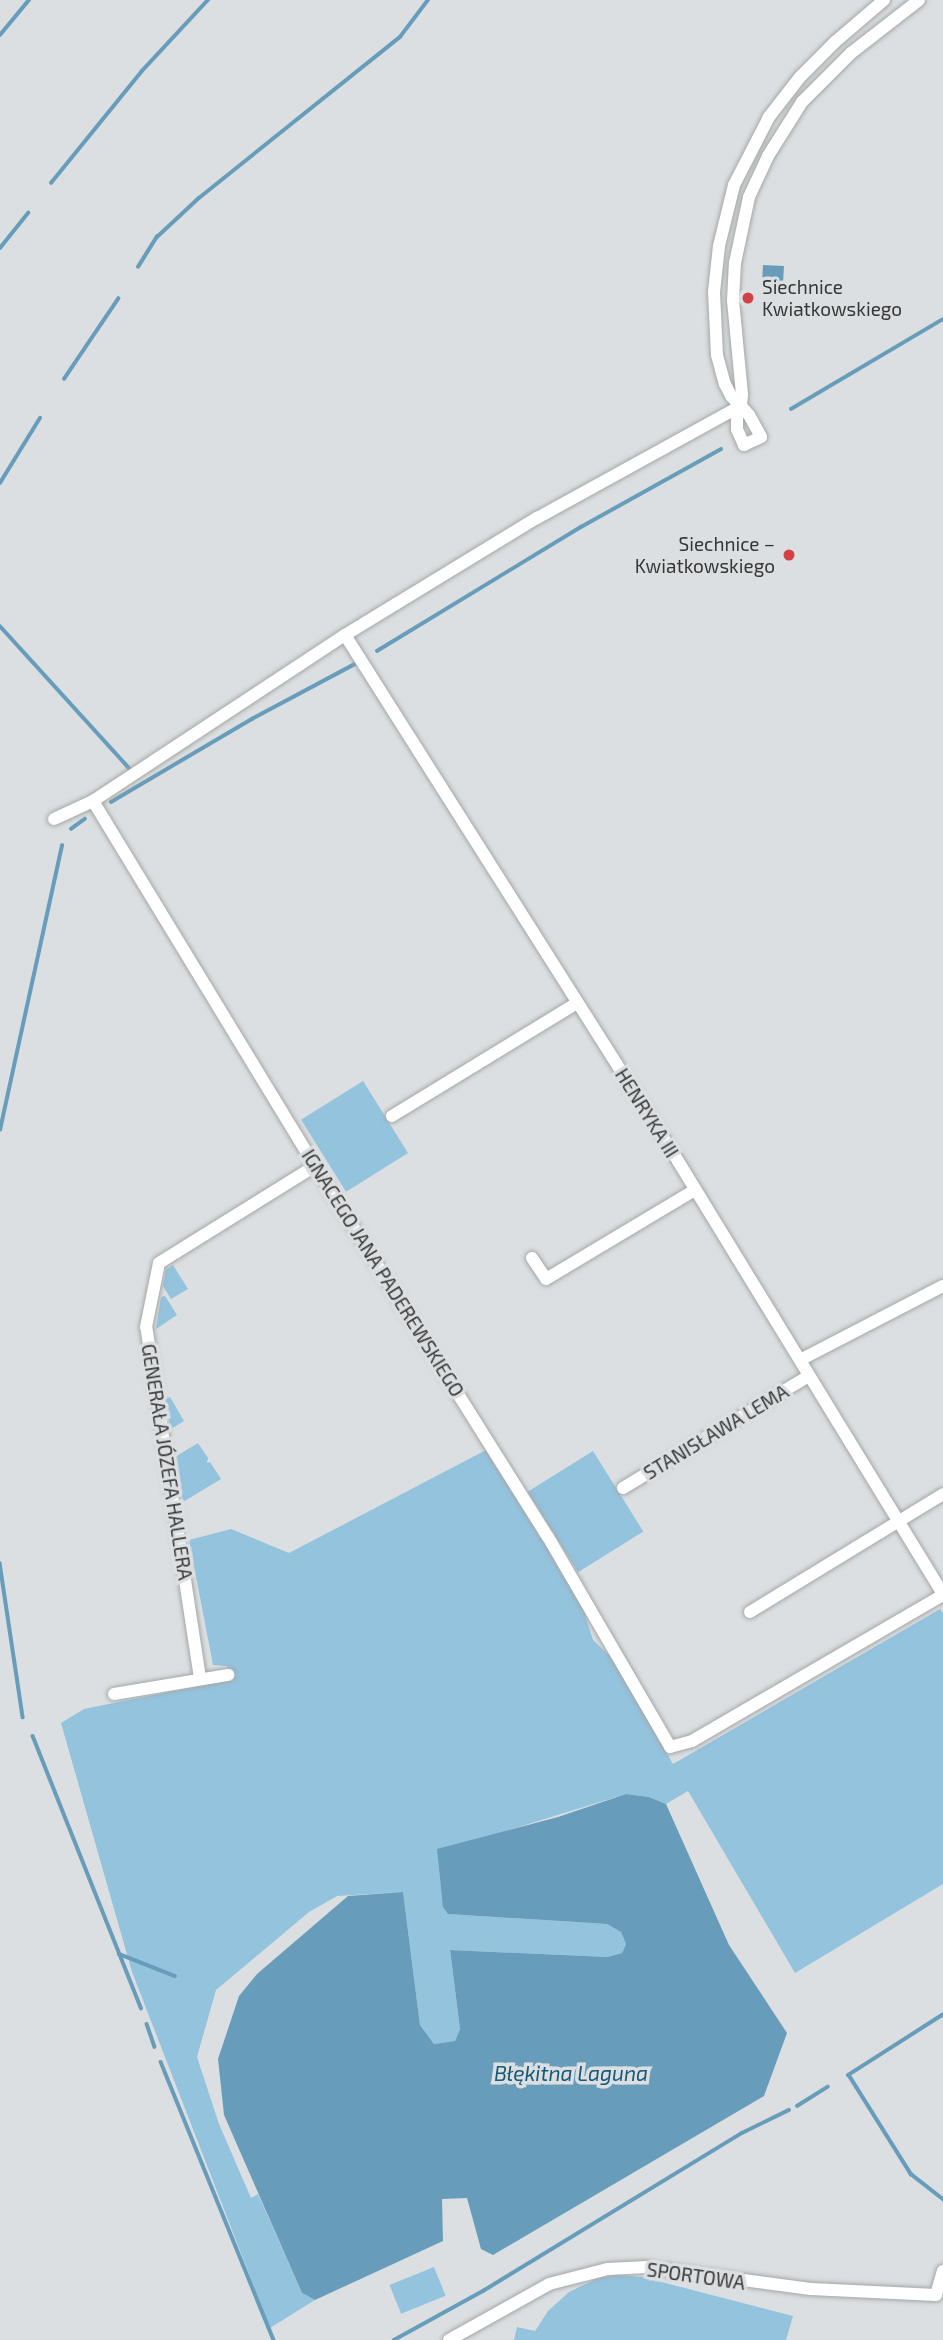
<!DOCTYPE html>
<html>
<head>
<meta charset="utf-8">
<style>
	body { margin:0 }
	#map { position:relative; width:943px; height:2340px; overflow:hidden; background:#dcdfe1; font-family:"Exo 2",sans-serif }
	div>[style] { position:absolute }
	.green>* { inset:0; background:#94c3de; transform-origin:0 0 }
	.water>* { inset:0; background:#679dba; transform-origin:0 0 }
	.stream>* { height:3.5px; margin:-1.75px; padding:0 1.75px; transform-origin:1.75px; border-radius:1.75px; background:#679dba }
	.roads { filter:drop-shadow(0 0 2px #a4a7a8) drop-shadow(0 0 2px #a4a7a8) }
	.street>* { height:12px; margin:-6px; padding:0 6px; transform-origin:6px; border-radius:6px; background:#fff }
	.dots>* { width:19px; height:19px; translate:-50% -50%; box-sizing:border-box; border:4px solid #dcdfe1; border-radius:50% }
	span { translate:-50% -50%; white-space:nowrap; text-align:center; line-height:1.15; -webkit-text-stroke:7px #dcdfe1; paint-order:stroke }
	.poi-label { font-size:19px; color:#353637 }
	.left { translate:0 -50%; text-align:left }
	.right { translate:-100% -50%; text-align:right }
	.street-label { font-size:19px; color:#353637 }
	.water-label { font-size:21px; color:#175978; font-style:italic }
</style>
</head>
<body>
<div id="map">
	<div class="green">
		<div style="left:363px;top:1081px;width:85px;height:73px;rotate:58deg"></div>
		<div style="clip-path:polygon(173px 1265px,188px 1289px,171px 1299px,163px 1286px,166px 1270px)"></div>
		<div style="clip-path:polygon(165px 1296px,177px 1315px,156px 1329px,161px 1297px)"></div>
		<div style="clip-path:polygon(170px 1397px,184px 1421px,171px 1429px,165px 1399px)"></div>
		<div style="clip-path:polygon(198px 1443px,208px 1458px,207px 1463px,210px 1462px,221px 1479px,183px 1502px,175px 1457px)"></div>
		<div style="clip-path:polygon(486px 1450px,578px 1593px,593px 1640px,615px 1661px,673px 1764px,940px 1609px,943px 1613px,943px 1884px,795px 1973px,688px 1791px,666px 1804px,649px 1797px,626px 1794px,509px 1830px,448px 1914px,607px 1924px,621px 1932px,626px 1944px,622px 1953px,607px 1957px,450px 1950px,460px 2029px,455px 2041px,434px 2044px,420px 2025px,403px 1892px,337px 1896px,309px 1912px,216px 1990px,197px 2057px,219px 2124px,251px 2198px,258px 2194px,302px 2293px,315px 2300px,270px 2328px,132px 1972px,61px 1723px,84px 1709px,229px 1680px,227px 1666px,213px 1665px,189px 1540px,231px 1529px,289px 1553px)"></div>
		<div style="left:593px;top:1451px;width:95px;height:77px;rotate:58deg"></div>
		<div style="left:434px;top:2267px;width:31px;height:48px;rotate:68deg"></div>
		<div style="clip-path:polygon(615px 2275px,642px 2277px,793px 2316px,786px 2340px,514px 2340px,517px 2327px,535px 2331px,548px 2311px,569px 2292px,596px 2279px)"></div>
	</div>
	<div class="water">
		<div style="left:763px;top:265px;width:21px;height:27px;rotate:3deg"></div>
		<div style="clip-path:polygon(626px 1794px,649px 1797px,666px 1804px,729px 1945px,787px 2033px,764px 2096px,493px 2255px,481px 2249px,467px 2198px,442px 2199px,443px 2241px,315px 2300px,302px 2293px,224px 2115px,218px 2059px,239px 1996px,257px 1974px,348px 1896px,403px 1892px,420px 2025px,434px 2044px,455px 2041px,460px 2029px,450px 1950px,607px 1957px,622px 1953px,626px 1944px,621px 1932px,607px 1924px,448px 1914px,443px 1907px,437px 1849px,558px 1817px)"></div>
	</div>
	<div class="stream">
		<div style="left:0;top:35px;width:45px;rotate:-50.4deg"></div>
		<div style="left:51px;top:183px;width:144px;rotate:-50.9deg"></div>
		<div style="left:142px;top:71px;width:97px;rotate:-47.1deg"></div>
		<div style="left:0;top:248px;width:45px;rotate:-51.3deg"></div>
		<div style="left:138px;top:267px;width:36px;rotate:-58deg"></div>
		<div style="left:157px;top:237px;width:57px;rotate:-42.9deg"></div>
		<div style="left:199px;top:198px;width:258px;rotate:-38.7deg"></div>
		<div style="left:400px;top:37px;width:46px;rotate:-52.9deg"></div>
		<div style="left:64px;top:379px;width:97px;rotate:-56deg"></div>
		<div style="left:791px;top:409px;width:177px;rotate:-30.6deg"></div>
		<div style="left:0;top:483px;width:76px;rotate:-58.4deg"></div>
		<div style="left:0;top:626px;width:192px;rotate:47.7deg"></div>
		<div style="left:377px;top:651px;width:239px;rotate:-31.3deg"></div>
		<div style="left:581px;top:527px;width:160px;rotate:-29.1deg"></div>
		<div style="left:111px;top:802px;width:164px;rotate:-30.5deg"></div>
		<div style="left:252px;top:719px;width:117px;rotate:-28.1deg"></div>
		<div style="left:71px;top:829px;width:17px;rotate:-36deg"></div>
		<div style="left:0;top:1130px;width:291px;rotate:-77.7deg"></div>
		<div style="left:0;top:1563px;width:156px;rotate:81.5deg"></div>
		<div style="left:33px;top:1736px;width:293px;rotate:68.3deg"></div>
		<div style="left:119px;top:1954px;width:60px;rotate:21.4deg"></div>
		<div style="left:943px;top:2015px;width:112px;rotate:147.4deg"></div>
		<div style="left:849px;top:2075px;width:117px;rotate:57.9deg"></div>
		<div style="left:911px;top:2174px;width:41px;rotate:38deg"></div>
		<div style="left:147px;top:2024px;width:24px;rotate:71deg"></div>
		<div style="left:161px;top:2062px;width:300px;rotate:67.9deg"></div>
		<div style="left:797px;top:2106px;width:36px;rotate:-32deg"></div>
		<div style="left:394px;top:2340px;width:102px;rotate:-28.8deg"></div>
		<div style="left:483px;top:2291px;width:303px;rotate:-31.4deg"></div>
		<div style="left:742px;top:2133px;width:52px;rotate:-26.1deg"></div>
	</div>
	<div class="roads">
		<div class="street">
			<div style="left:884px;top:0;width:65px;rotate:139.4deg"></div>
			<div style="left:835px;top:42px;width:49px;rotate:135deg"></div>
			<div style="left:800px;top:77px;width:51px;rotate:127.8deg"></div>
			<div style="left:769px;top:117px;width:76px;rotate:117.2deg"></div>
			<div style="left:734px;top:185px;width:63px;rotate:103.8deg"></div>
			<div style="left:719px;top:246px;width:46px;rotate:96.2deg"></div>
			<div style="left:714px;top:292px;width:63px;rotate:87.3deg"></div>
			<div style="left:717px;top:355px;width:30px;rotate:75deg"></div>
			<div style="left:725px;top:384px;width:13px;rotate:63deg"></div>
			<div style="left:731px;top:396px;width:14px;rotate:45deg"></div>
			<div style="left:741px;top:406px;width:12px;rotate:48deg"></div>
			<div style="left:749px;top:415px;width:25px;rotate:61deg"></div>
			<div style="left:761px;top:437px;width:19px;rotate:155deg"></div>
			<div style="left:744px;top:445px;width:17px;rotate:-114deg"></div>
			<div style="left:737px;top:429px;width:11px;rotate:-90deg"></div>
			<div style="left:737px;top:418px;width:13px;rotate:-72deg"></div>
			<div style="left:741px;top:406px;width:12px;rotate:-85deg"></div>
			<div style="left:742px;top:394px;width:94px;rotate:-95.5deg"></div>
			<div style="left:733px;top:300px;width:37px;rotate:-87deg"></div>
			<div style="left:735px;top:263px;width:67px;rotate:-78deg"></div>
			<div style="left:749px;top:197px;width:45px;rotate:-65.1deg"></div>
			<div style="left:768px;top:156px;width:64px;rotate:-57.8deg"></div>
			<div style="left:802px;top:102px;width:69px;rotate:-45deg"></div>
			<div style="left:851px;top:53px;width:86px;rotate:-37.9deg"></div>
			<div style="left:345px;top:635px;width:623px;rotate:57.66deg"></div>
			<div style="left:678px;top:1161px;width:508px;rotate:58.53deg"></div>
			<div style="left:93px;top:801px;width:427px;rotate:58.7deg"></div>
			<div style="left:315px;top:1166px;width:438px;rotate:57.9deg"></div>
			<div style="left:548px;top:1537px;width:243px;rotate:59.8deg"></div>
			<div style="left:670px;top:1747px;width:23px;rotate:-15deg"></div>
			<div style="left:692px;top:1741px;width:290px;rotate:-30.2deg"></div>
			<div style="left:54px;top:819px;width:43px;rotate:-24.8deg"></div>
			<div style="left:93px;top:801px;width:302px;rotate:-33.4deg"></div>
			<div style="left:345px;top:635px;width:225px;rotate:-31.4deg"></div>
			<div style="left:537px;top:518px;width:233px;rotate:-28.8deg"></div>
			<div style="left:392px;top:1116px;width:217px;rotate:-31.4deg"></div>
			<div style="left:532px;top:1258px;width:25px;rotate:56deg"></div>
			<div style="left:546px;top:1279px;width:174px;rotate:-30.9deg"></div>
			<div style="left:800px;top:1360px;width:161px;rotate:-27.4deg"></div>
			<div style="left:623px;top:1488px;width:217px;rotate:-31.1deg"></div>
			<div style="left:750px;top:1612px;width:226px;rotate:-31.4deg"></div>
			<div style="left:200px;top:1678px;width:355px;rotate:-98.7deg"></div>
			<div style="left:146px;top:1327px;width:65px;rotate:-78.5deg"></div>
			<div style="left:159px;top:1263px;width:184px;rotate:-31.9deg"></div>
			<div style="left:114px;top:1694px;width:116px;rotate:-9.5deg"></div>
			<div style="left:449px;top:2340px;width:115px;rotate:-29.2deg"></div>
			<div style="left:549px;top:2284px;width:61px;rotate:-14.3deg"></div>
			<div style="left:608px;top:2269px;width:38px;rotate:-3deg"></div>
			<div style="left:646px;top:2267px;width:166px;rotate:7.6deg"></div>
			<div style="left:811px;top:2289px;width:125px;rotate:2.7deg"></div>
			<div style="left:936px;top:2295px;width:25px;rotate:-74deg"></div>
		</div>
	</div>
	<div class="dots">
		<div style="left:748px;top:298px;background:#d24245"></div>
		<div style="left:789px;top:555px;background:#d24245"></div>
	</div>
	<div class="poi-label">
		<span class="left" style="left:762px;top:298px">Siechnice<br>Kwiatkowskiego</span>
		<span class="right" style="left:775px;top:555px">Siechnice –<br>Kwiatkowskiego</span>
	</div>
	<div class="street-label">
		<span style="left:647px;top:1113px;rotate:58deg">HENRYKA III</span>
		<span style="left:383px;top:1273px;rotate:58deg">IGNACEGO JANA PADEREWSKIEGO</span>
		<span style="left:716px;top:1432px;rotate:-31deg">STANISŁAWA LEMA</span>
		<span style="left:167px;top:1462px;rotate:81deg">GENERAŁA JÓZEFA HALLERA</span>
		<span style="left:696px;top:2276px;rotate:8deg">SPORTOWA</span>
	</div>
	<div class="water-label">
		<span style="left:571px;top:2073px">Błękitna Laguna</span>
	</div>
</div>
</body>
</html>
